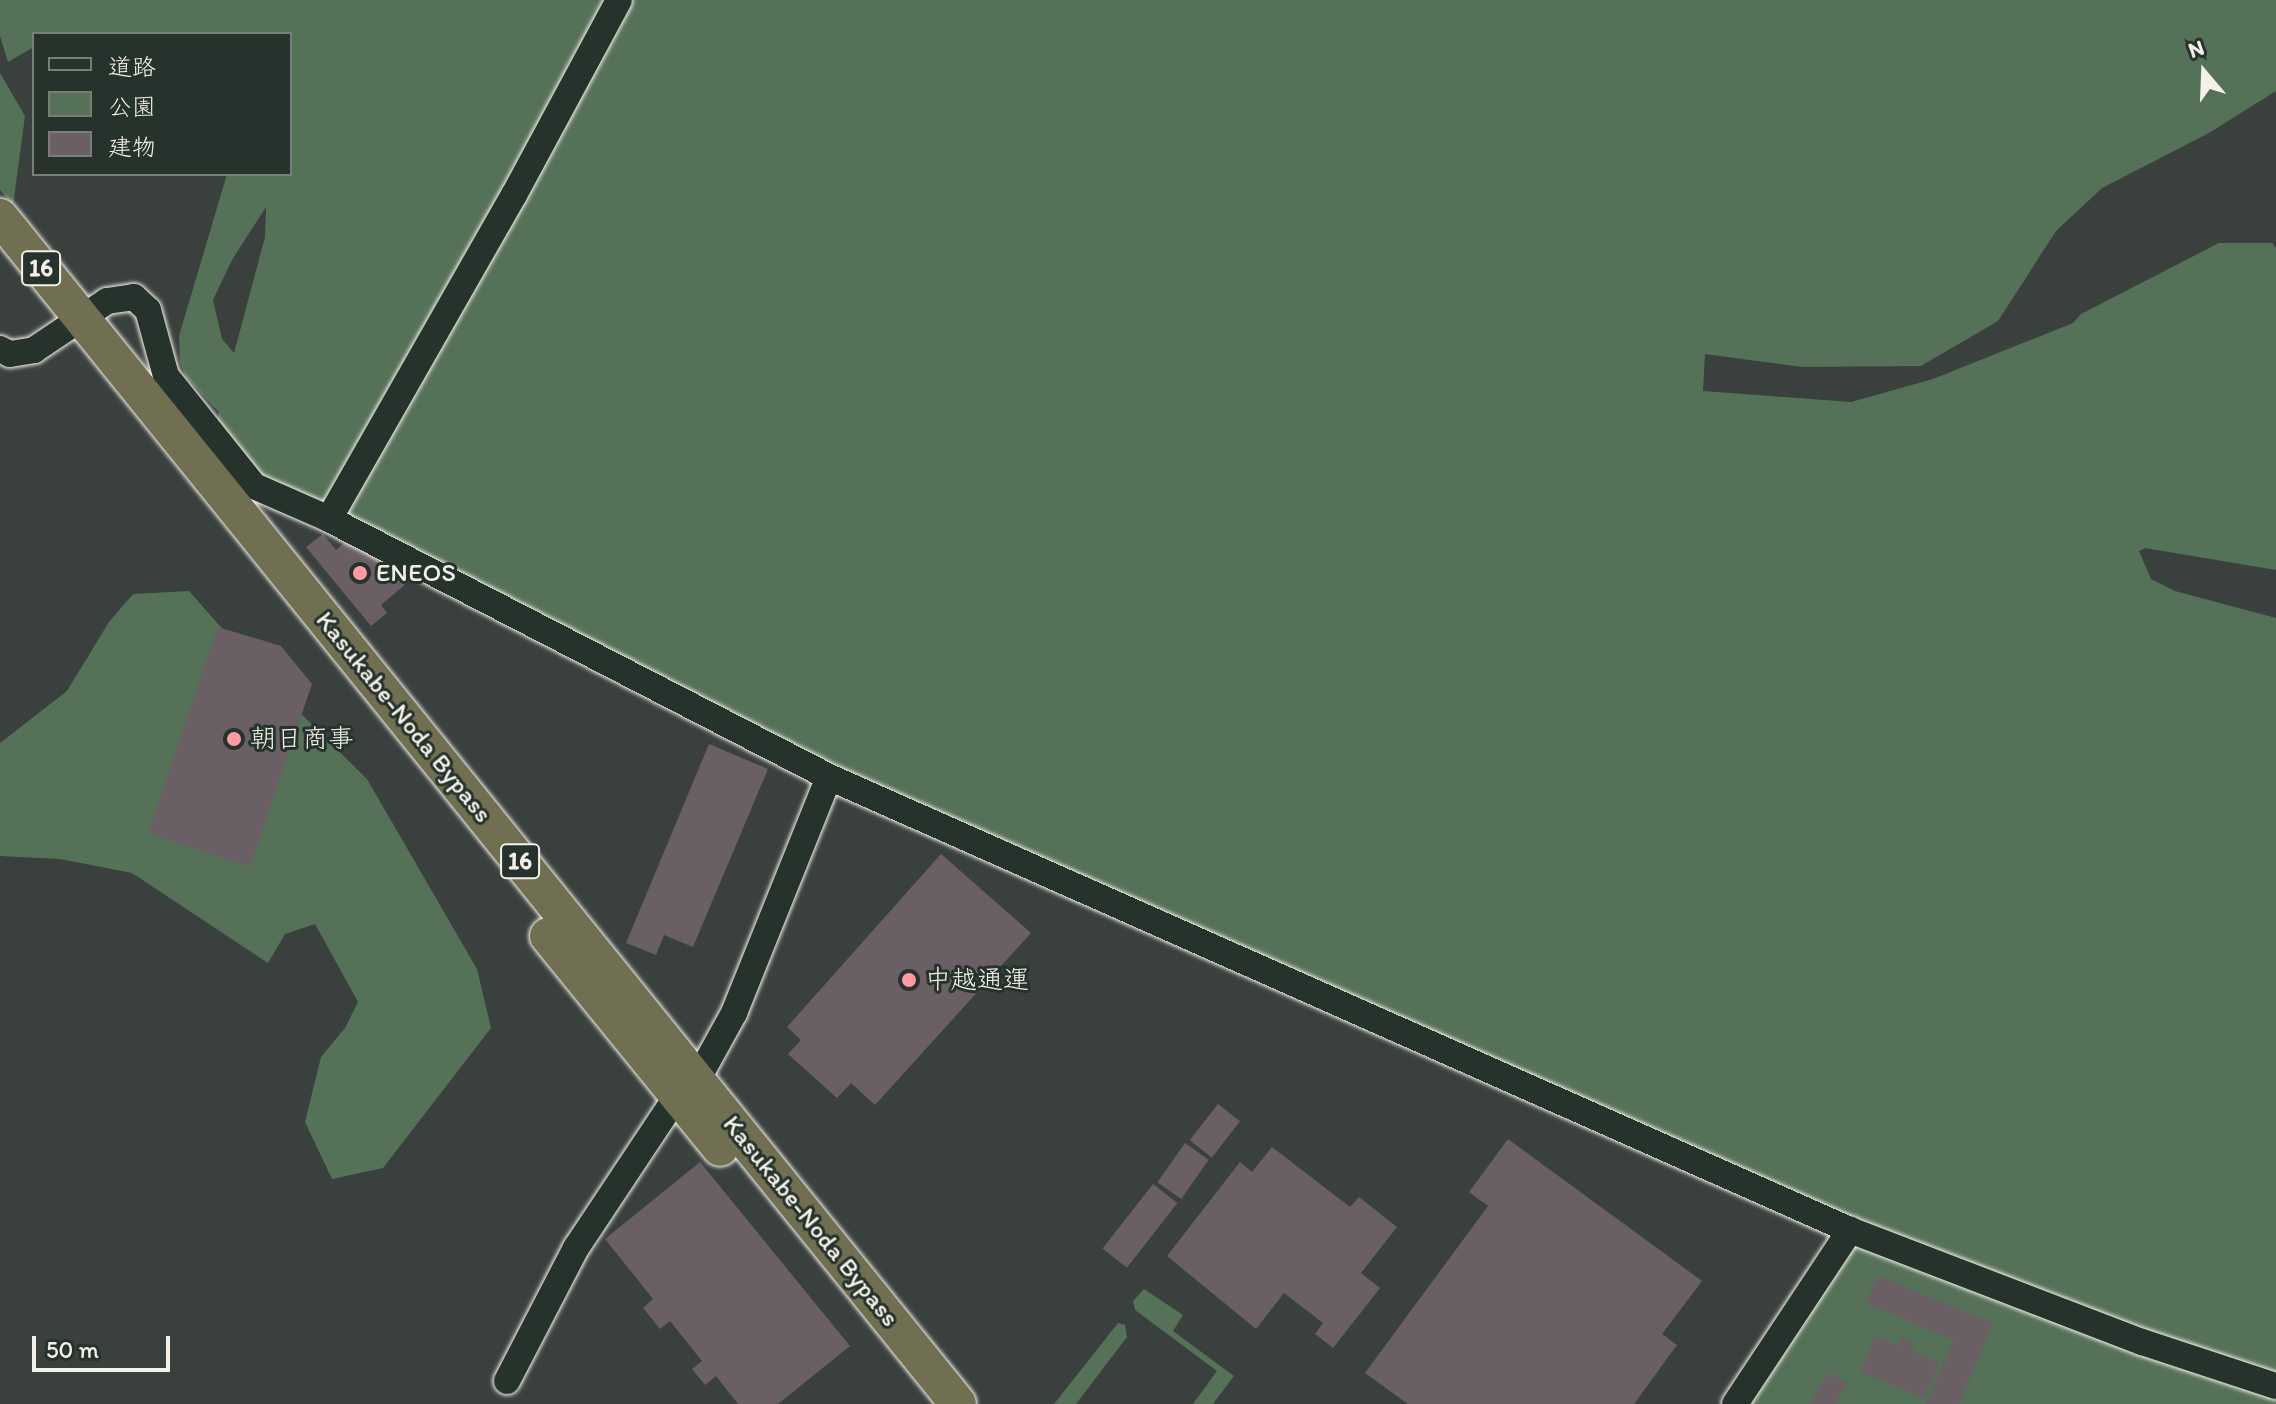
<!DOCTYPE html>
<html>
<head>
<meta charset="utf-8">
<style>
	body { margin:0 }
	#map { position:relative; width:2276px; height:1404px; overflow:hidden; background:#3a403e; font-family:Itim,"Klee One",sans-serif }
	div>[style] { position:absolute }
	.green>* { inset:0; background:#557158 }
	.building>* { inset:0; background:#695f65; transform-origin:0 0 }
	.roads { filter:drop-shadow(0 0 2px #f4f1e8) drop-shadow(0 0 2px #f4f1e8) }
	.minor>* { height:26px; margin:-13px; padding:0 13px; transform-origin:13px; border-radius:13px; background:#26332d }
	.highway>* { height:36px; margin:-18px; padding:0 18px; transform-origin:18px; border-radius:18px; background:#716f52 }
	.dots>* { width:22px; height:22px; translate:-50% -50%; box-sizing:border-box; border:4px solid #26332d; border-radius:50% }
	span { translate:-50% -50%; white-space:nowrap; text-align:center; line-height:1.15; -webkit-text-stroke:6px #26332d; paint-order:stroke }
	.shield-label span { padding:2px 6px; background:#26332d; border:2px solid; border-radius:6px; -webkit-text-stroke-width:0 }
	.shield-label { font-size:24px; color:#f4f1e8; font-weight:700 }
	.poi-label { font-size:26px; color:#f4f1e8 }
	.left { translate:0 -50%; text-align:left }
	.street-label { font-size:26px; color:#f4f1e8 }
	.legend { position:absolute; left:32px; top:32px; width:260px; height:144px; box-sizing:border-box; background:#26332d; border:2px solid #787f78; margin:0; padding:10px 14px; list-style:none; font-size:24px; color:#f4f1e8 }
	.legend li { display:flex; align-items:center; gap:16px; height:40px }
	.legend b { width:40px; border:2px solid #787f78 }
	.north { position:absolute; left:2164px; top:32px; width:80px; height:80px; -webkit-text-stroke:6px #26332d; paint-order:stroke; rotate:341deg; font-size:22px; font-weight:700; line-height:32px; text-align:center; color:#f4f1e8 }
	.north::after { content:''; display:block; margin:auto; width:28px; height:36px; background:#f4f1e8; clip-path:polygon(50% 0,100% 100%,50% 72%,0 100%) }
	.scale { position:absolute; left:32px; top:1336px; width:138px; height:36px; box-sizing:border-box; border:4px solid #f4f1e8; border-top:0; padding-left:10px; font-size:24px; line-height:28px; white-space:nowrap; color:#f4f1e8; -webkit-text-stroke:6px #26332d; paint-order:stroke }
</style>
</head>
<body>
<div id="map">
	<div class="green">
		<div style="clip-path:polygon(evenodd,0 0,2276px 0,2276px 91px,2209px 133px,2102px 188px,2056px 231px,1998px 321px,1921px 366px,1802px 367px,1705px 354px,1703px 391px,1851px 402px,1933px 379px,2073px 323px,2081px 314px,2219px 243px,2272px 243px,2276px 248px,2276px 570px,2145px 548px,2139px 551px,2151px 579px,2175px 591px,2276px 618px,2276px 1404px,1746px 1404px,1849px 1247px,1856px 1246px,2050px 1320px,2001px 1285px,826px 762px,257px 475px,216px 425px,219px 412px,186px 377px,180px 362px,179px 336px,227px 174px,290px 174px,290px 34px,34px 34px,34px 47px,8px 62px,0 36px,0 0,266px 207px,265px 237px,234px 353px,222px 339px,213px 300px,232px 260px,266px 207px)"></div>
		<div style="clip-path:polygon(0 73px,25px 116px,13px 206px,0 190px)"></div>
		<div style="clip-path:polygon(189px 591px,272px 685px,367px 779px,477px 969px,491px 1028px,383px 1168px,332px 1179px,305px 1122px,321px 1057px,345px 1028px,358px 1002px,315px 924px,285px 934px,268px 963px,132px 873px,60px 859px,0 856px,0 743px,67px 691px,109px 622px,133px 594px)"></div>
		<div style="clip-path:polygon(1144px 1289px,1183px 1315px,1173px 1331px,1234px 1376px,1213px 1404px,1193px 1404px,1217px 1371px,1135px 1310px,1133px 1301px)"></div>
		<div style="clip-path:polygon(1118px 1323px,1125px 1325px,1127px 1337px,1076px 1404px,1054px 1404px)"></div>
	</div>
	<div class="building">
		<div style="clip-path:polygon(323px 534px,336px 550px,345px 542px,414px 577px,381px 605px,387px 613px,371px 626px,306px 547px)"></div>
		<div style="clip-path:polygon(218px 627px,281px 646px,312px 684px,250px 867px,148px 833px)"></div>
		<div style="clip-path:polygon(709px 744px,768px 769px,693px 947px,664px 935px,656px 955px,626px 943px)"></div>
		<div style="clip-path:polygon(941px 854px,1031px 933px,875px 1105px,851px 1083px,837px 1098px,788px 1054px,801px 1040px,787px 1027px)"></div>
		<div style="left:1218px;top:1104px;width:28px;height:46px;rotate:38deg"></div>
		<div style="clip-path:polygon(1508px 1139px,1702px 1281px,1662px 1334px,1677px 1345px,1634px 1404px,1408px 1404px,1365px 1373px,1488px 1206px,1469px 1192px)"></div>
		<div style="left:1185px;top:1143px;width:29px;height:48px;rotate:35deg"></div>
		<div style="clip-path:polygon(1272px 1147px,1350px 1207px,1359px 1197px,1397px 1227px,1361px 1273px,1380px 1288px,1333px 1348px,1315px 1334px,1323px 1323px,1284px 1293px,1256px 1329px,1167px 1256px,1240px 1162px,1252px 1172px)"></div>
		<div style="clip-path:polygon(700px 1162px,850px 1346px,778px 1404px,738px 1404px,716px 1376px,705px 1385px,692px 1369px,702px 1361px,670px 1321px,660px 1329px,643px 1308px,653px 1299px,605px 1239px)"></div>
		<div style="left:1153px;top:1184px;width:31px;height:82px;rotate:38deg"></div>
		<div style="clip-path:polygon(1878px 1276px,1993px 1323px,1959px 1404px,1926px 1404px,1953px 1340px,1866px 1303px)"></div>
		<div style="clip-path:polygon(1875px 1336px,1897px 1345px,1900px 1337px,1915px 1343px,1912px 1351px,1939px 1362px,1924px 1398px,1860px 1372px)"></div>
		<div style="clip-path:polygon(1830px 1372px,1848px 1384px,1835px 1404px,1809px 1404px)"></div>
	</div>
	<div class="roads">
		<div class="minor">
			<div style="left:0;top:349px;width:11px;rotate:27deg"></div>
			<div style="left:10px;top:354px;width:24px;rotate:-9deg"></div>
			<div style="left:34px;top:350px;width:88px;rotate:-33.9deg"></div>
			<div style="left:107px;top:301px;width:27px;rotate:-8deg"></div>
			<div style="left:134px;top:297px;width:19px;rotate:43deg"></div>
			<div style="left:148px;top:310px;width:68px;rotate:74.7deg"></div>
			<div style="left:166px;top:376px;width:141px;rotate:51.3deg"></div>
			<div style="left:254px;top:486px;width:82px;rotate:23.7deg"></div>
			<div style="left:329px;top:519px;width:563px;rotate:27.29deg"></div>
			<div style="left:829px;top:777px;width:1117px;rotate:23.93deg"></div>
			<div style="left:1850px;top:1230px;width:313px;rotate:21deg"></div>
			<div style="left:2142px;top:1342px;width:141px;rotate:18.2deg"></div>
			<div style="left:329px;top:519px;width:373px;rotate:-60.3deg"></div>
			<div style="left:514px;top:195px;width:221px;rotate:-61.7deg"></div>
			<div style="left:697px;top:1080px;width:77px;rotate:-61.1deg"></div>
			<div style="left:734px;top:1013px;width:254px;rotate:-68.1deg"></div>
			<div style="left:507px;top:1381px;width:150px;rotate:-62.6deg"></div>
			<div style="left:576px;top:1248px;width:182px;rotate:-56.4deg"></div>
			<div style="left:1735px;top:1404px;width:209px;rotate:-56.5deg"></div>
		</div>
		<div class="highway">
			<div style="left:0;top:217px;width:1525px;rotate:51.09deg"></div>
			<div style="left:548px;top:936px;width:273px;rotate:50.9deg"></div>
		</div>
	</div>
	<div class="dots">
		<div style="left:360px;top:573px;background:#ff9aa2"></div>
		<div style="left:234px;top:739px;background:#ff9aa2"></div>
		<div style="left:909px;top:980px;background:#ff9aa2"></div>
	</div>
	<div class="shield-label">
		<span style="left:41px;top:268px">16</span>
		<span style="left:520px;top:861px">16</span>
	</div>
	<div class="poi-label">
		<span class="left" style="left:376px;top:573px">ENEOS</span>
		<span class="left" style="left:250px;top:739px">朝日商事</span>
		<span class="left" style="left:925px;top:980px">中越通運</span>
	</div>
	<div class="street-label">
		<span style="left:404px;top:717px;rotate:51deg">Kasukabe-Noda Bypass</span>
		<span style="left:811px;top:1221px;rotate:51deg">Kasukabe-Noda Bypass</span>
	</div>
	<ul class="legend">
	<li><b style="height:10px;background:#26332d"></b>道路</li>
	<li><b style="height:22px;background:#557158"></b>公園</li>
	<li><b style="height:22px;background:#695f65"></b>建物</li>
	</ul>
	<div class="north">N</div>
	<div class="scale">50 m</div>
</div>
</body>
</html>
